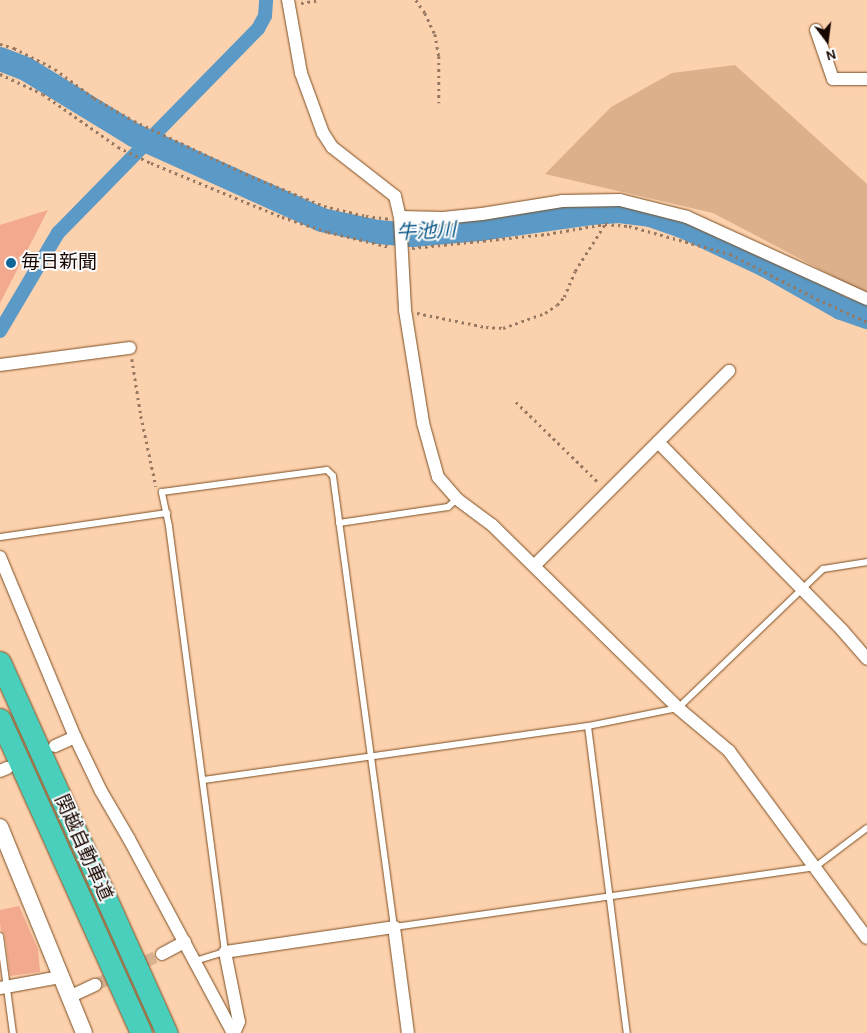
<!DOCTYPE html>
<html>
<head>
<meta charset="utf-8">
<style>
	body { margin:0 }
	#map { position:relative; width:867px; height:1033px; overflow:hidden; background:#fcd1ad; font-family:Karla,"Noto Sans JP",sans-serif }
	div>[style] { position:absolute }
	.green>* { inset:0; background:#dbb08b }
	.canal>* { height:14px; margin:-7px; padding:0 7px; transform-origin:7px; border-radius:7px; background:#5b9ac7 }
	.river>* { height:24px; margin:-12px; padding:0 12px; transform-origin:12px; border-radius:12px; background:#5b9ac7 }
	.building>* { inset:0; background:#f2a98d }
	.street-tunnel>* { height:12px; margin-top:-6px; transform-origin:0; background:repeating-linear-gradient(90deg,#dab393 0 12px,transparent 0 18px) }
	.path>* { height:2.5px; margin-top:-1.25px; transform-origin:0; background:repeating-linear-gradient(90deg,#977861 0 2.5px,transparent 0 6.5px) }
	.roads { filter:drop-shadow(0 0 1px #7c4f23) drop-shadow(0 0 1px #7c4f23) }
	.lane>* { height:6px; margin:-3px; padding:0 3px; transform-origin:3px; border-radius:3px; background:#fff }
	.street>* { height:12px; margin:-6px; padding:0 6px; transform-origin:6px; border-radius:6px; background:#fff }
	.secondary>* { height:16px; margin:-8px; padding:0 8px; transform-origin:8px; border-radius:8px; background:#fff }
	.highway>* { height:21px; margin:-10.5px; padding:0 10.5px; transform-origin:10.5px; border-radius:10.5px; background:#4acfbc }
	.dots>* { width:14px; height:14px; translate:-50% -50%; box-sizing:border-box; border:2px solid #fbfbfb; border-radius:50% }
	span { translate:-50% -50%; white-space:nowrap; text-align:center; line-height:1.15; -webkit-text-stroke:4px #fbfbfb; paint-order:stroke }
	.poi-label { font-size:19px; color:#180700 }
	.left { translate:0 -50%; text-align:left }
	.street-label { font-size:19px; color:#180700 }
	.water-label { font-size:20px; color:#0f5b88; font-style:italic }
	.north { position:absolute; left:802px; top:15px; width:50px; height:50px; -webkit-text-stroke:4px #fbfbfb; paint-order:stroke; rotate:165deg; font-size:14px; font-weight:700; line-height:20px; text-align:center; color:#180700 }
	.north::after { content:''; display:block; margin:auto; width:18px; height:22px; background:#180700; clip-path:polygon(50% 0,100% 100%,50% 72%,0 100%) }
</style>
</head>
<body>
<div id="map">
	<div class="green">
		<div style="clip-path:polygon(735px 65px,867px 184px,867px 291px,865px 293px,713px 213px,545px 174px,611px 107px,672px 73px)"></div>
	</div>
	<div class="canal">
		<div style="left:0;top:331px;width:114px;rotate:-59.4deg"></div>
		<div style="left:58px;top:233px;width:286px;rotate:-45.6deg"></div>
		<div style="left:258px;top:29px;width:15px;rotate:-62deg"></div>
		<div style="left:265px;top:16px;width:16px;rotate:-86deg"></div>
	</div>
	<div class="river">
		<div style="left:0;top:59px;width:28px;rotate:21deg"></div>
		<div style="left:26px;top:69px;width:127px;rotate:31.4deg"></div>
		<div style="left:134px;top:135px;width:206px;rotate:24.3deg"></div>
		<div style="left:322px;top:220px;width:57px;rotate:12.1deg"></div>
		<div style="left:378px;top:232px;width:35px;rotate:5deg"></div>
		<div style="left:413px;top:235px;width:67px;rotate:-5.1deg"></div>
		<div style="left:480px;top:229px;width:112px;rotate:-8.2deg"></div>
		<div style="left:591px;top:213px;width:28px;rotate:-4deg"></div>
		<div style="left:619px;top:211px;width:31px;rotate:7deg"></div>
		<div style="left:650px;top:215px;width:34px;rotate:19deg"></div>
		<div style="left:682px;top:226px;width:92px;rotate:25.2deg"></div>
		<div style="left:765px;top:265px;width:87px;rotate:29.5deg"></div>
		<div style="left:841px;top:308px;width:28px;rotate:19deg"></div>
	</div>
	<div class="building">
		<div style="clip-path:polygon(48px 210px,0 303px,0 225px)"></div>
		<div style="clip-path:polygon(19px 906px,38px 949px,40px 972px,10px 976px,5px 935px,1px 931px,0 922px,0 910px)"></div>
	</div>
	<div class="street-tunnel">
		<div style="left:95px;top:985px;width:74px;rotate:-24.8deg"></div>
	</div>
	<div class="path">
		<div style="left:416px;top:0;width:16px;rotate:55deg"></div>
		<div style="left:425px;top:13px;width:23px;rotate:65deg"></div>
		<div style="left:435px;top:34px;width:22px;rotate:80deg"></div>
		<div style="left:439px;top:56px;width:47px;rotate:90deg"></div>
		<div style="left:301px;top:3px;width:19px;rotate:-9deg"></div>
		<div style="left:0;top:44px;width:15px;rotate:16deg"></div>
		<div style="left:14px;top:48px;width:46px;rotate:27.1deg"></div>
		<div style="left:55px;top:69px;width:49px;rotate:36.6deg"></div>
		<div style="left:94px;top:98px;width:46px;rotate:29.9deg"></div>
		<div style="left:134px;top:121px;width:124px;rotate:25.3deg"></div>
		<div style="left:246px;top:174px;width:84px;rotate:22.3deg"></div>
		<div style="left:324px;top:206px;width:43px;rotate:13.4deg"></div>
		<div style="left:366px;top:216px;width:23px;rotate:7deg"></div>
		<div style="left:0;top:74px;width:47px;rotate:24.9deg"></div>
		<div style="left:43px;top:94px;width:92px;rotate:35.2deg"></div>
		<div style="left:118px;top:147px;width:37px;rotate:26deg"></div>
		<div style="left:151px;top:163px;width:142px;rotate:22.4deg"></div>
		<div style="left:282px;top:217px;width:48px;rotate:18.1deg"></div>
		<div style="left:328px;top:232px;width:64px;rotate:13.6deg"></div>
		<div style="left:412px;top:248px;width:136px;rotate:-5.9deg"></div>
		<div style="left:547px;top:234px;width:59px;rotate:-9.8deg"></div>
		<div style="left:605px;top:224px;width:24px;rotate:5deg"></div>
		<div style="left:629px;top:226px;width:105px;rotate:15.5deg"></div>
		<div style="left:730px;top:254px;width:98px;rotate:27.3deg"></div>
		<div style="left:817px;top:299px;width:55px;rotate:24.7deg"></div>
		<div style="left:417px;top:313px;width:70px;rotate:11.5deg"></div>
		<div style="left:486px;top:327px;width:17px;rotate:3deg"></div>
		<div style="left:503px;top:328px;width:45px;rotate:-19.7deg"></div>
		<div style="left:545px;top:313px;width:14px;rotate:-34deg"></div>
		<div style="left:557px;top:305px;width:11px;rotate:-49deg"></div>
		<div style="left:564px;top:297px;width:28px;rotate:-67deg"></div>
		<div style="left:575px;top:271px;width:56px;rotate:-57.4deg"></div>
		<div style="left:132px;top:359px;width:58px;rotate:81deg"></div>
		<div style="left:141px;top:416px;width:72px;rotate:77.9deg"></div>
		<div style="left:516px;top:402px;width:116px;rotate:44.3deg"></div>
	</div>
	<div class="roads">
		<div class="lane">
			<div style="left:339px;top:523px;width:110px;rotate:-8.4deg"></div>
			<div style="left:448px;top:507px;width:12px;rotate:-42deg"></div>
			<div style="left:0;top:537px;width:169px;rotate:-8.2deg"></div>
			<div style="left:588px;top:726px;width:309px;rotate:82.8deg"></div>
			<div style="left:203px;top:780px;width:389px;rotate:-8deg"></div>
			<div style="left:588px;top:726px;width:92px;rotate:-11.3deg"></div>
			<div style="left:678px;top:708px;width:201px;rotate:-43.8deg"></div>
			<div style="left:823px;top:569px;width:45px;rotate:-9deg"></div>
			<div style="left:0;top:936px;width:98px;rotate:82.4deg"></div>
			<div style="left:195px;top:961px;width:31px;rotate:-17deg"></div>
			<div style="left:225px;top:952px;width:430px;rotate:-97.5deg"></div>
			<div style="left:169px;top:526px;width:35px;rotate:-102deg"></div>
			<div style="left:162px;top:492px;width:166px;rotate:-7.6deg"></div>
			<div style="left:327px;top:470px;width:8px;rotate:45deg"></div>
			<div style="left:333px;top:476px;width:455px;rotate:82.3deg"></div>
			<div style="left:394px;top:927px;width:425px;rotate:-8.1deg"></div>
			<div style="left:815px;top:867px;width:65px;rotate:-36.9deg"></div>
		</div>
		<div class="street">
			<div style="left:288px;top:0;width:74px;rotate:79.9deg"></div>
			<div style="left:301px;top:73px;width:64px;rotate:69.9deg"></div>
			<div style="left:323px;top:133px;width:17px;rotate:57deg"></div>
			<div style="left:332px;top:147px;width:80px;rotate:37.9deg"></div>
			<div style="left:395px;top:196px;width:22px;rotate:77deg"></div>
			<div style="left:400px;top:217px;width:93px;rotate:86.9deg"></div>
			<div style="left:405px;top:310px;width:114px;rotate:80.9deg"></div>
			<div style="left:423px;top:423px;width:56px;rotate:74.5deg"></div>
			<div style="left:438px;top:477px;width:29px;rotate:49deg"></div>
			<div style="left:457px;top:499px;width:44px;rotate:36.6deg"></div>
			<div style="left:492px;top:525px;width:261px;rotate:44.5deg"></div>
			<div style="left:678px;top:708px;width:67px;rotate:40.1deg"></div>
			<div style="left:729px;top:751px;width:232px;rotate:53.6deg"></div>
			<div style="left:816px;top:30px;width:52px;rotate:70.9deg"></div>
			<div style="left:833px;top:79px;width:34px"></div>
			<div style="left:400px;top:217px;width:43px;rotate:1.3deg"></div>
			<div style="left:443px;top:218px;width:39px;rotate:-6deg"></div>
			<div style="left:482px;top:214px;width:81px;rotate:-9.2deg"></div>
			<div style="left:562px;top:201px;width:58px;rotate:-1deg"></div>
			<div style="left:620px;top:200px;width:69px;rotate:14.2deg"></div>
			<div style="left:687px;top:217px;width:198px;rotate:24.5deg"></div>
			<div style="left:0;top:365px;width:131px;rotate:-7.5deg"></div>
			<div style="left:658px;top:442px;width:263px;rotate:45.6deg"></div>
			<div style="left:842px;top:630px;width:38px;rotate:49deg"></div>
			<div style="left:0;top:557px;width:195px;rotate:67.4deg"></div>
			<div style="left:75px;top:737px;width:60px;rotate:64.3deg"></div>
			<div style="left:101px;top:791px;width:56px;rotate:59.7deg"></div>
			<div style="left:129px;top:839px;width:220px;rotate:61.8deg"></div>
			<div style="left:534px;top:566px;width:276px;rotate:-45deg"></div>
			<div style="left:55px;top:746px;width:22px;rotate:-24deg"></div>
			<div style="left:0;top:771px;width:8px;rotate:-23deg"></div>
			<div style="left:162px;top:954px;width:26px;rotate:-28deg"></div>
			<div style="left:0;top:988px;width:61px;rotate:-10.4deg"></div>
			<div style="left:69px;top:997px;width:29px;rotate:-25deg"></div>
			<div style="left:234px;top:1033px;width:12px;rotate:-66deg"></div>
			<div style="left:239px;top:1022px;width:71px;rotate:-101.3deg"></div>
			<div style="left:225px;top:952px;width:171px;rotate:-8.4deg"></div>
			<div style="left:394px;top:927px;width:107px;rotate:82.5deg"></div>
		</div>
		<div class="secondary">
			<div style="left:0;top:827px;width:222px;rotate:67.8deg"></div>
		</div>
		<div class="highway">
			<div style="left:0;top:662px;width:407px;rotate:65.8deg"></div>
			<div style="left:0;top:719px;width:344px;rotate:65.8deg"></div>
		</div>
	</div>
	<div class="dots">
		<div style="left:11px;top:263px;background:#116597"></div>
	</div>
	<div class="poi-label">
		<span class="left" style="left:21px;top:263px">毎日新聞</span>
	</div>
	<div class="street-label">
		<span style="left:83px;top:848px;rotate:66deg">関越自動車道</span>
	</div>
	<div class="water-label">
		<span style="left:426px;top:231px;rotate:-3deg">牛池川</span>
	</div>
	<div class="north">N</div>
</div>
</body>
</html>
